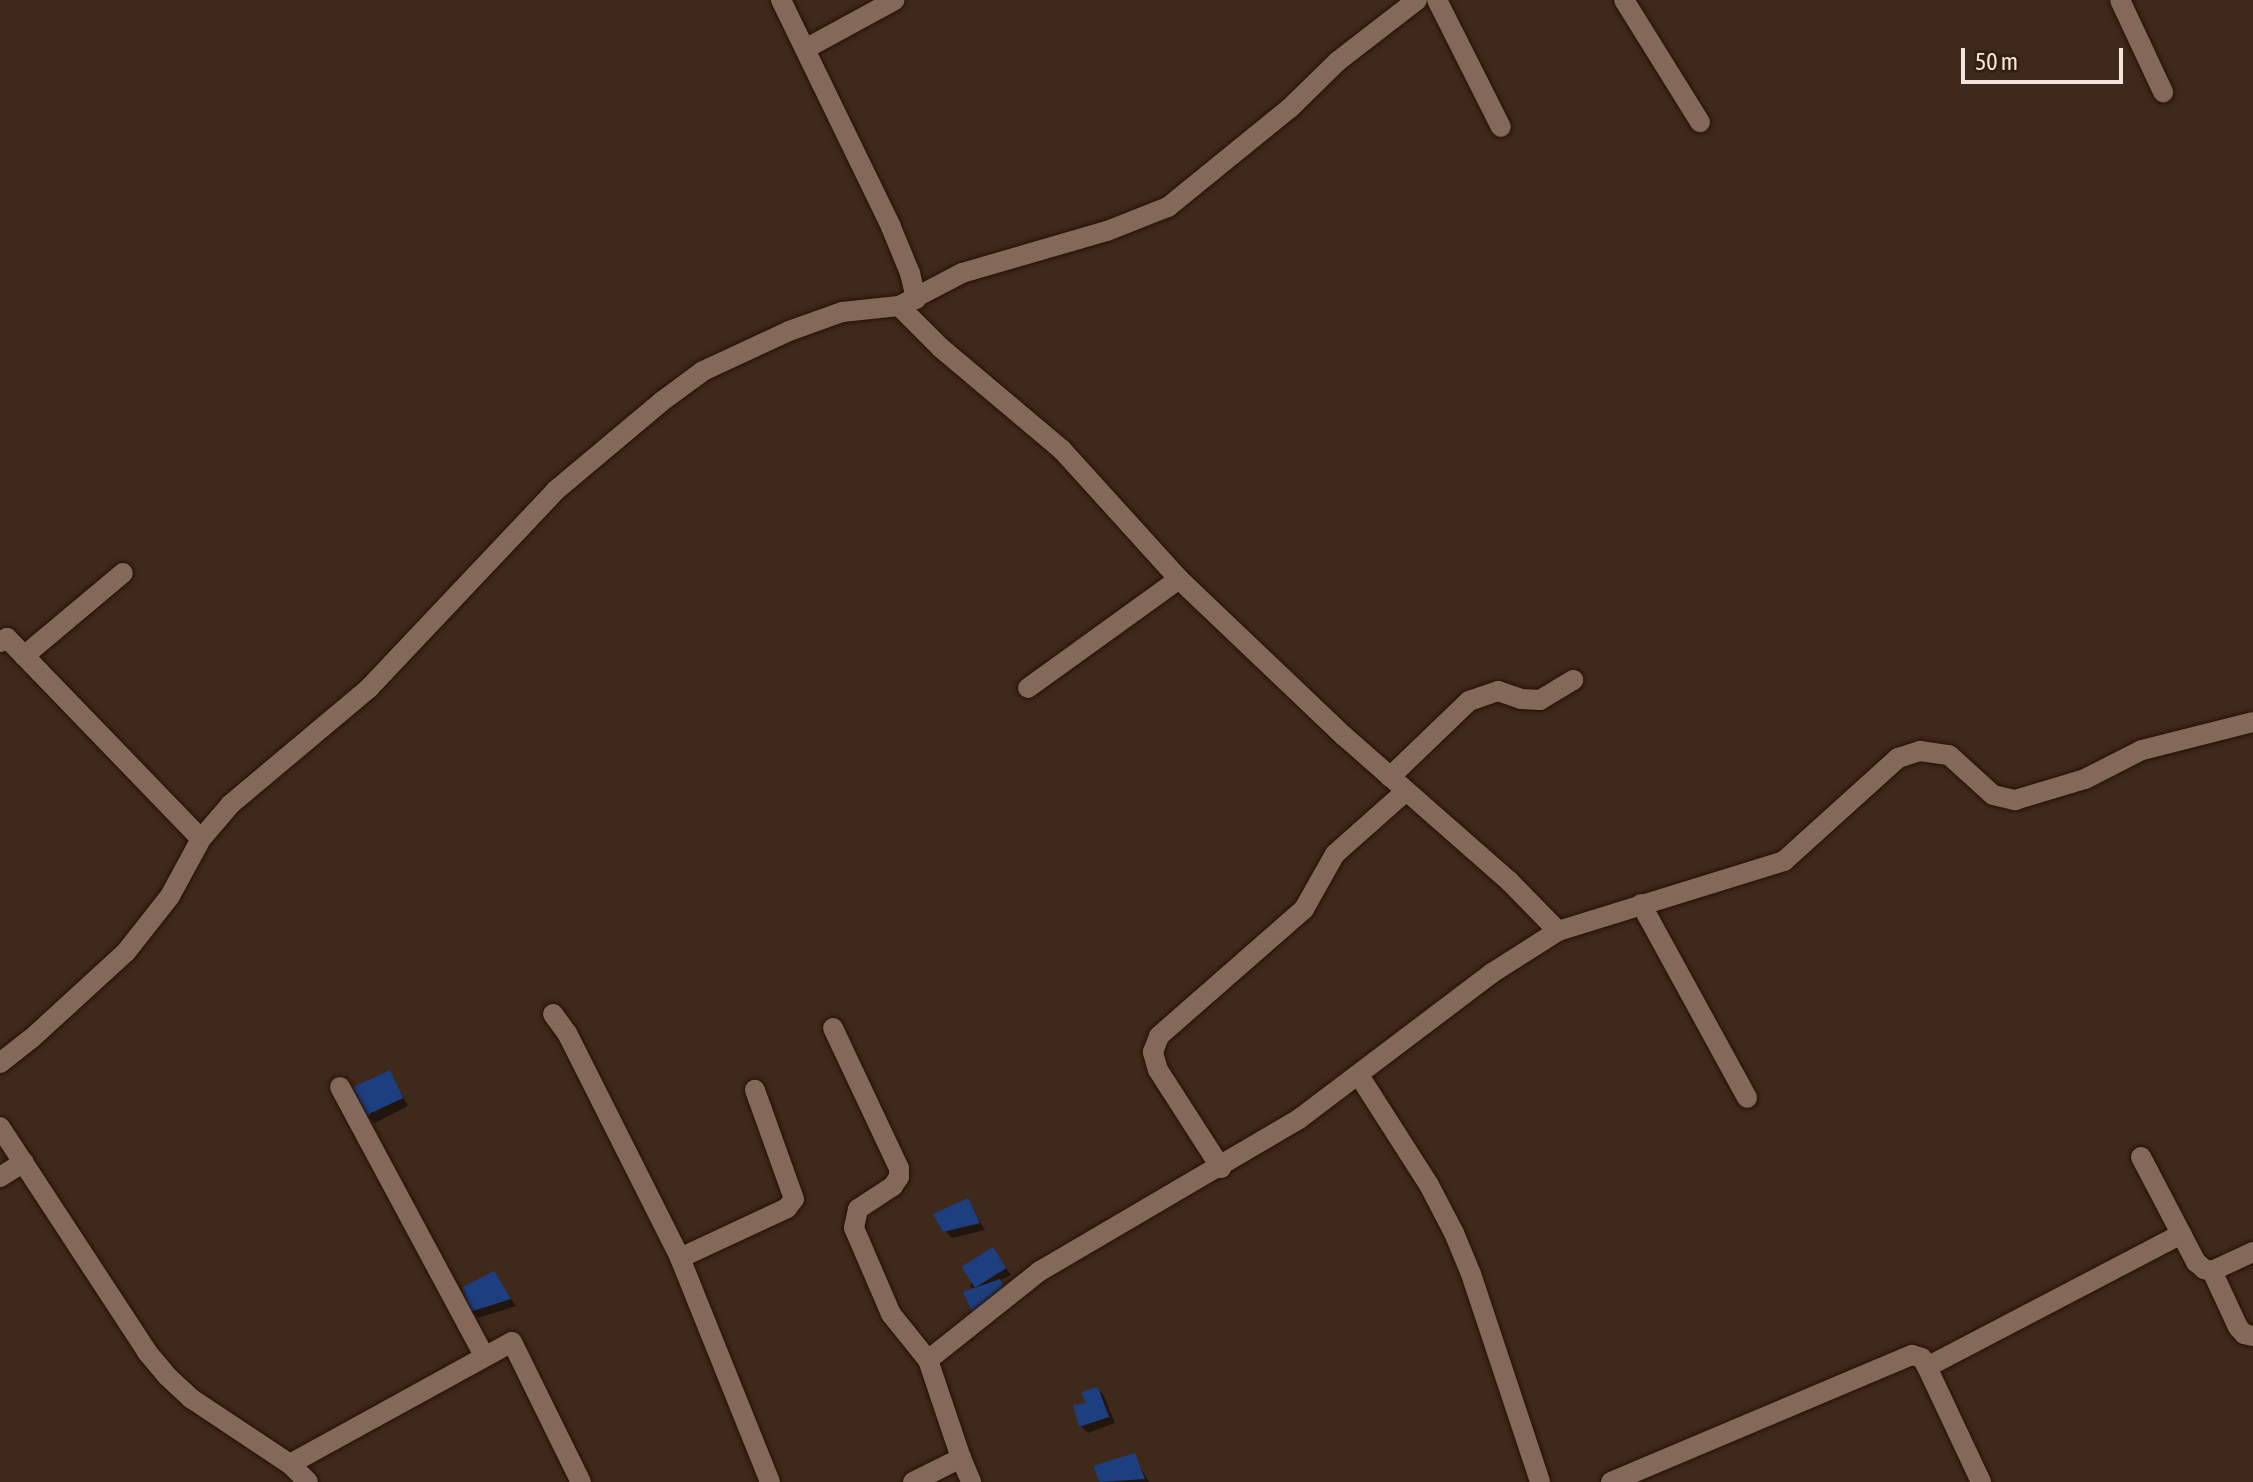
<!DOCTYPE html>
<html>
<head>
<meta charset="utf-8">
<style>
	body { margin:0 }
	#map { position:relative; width:2253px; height:1482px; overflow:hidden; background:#3f291b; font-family:"Asap Condensed",sans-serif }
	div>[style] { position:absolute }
	.shadow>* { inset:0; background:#0007 }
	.building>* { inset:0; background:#1d3f7f; transform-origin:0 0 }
	.roads { filter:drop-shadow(0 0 2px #251104) drop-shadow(0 0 2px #251104) }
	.street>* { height:20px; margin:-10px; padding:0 10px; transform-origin:10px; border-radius:10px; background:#84695a }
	span { translate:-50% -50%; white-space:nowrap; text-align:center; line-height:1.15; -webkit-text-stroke:6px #351f11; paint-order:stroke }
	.scale { position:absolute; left:1961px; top:48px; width:162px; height:36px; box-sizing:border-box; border:4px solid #f4e5dc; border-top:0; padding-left:10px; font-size:24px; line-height:28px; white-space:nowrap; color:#f4e5dc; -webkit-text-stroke:6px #351f11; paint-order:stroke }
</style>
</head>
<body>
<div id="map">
	<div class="shadow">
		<div style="clip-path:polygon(390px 1073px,408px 1106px,375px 1123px,369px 1117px)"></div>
		<div style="clip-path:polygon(968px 1200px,985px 1230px,952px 1238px,945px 1231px)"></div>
		<div style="clip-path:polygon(993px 1249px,1011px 1275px,999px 1281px,1006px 1289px,975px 1290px,970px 1286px)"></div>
		<div style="clip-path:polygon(494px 1274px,516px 1306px,478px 1318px,472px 1311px)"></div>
		<div style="clip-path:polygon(1098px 1389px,1104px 1396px,1115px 1423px,1088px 1433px,1081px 1426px)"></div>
		<div style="clip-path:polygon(1134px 1456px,1149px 1482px,1102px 1482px,1096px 1467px)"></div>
	</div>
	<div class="building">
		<div style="left:390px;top:1070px;width:31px;height:42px;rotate:65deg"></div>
		<div style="clip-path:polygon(968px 1198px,980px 1223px,943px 1232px,933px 1214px)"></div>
		<div style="left:993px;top:1247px;width:25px;height:37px;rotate:58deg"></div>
		<div style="clip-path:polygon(494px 1271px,511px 1299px,470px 1312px,463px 1287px)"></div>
		<div style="clip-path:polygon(1000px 1279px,1005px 1291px,974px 1317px,963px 1292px)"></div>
		<div style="clip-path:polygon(1098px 1387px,1109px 1417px,1079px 1427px,1073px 1405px,1086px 1403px,1081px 1392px)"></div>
		<div style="clip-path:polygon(1135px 1453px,1145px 1479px,1100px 1482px,1093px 1466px)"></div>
	</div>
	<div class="roads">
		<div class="street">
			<div style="left:781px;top:0;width:252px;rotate:64.1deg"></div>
			<div style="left:891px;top:227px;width:50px;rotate:67.6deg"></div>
			<div style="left:910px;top:273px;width:27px;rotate:77deg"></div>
			<div style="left:1437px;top:0;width:142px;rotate:63.3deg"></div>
			<div style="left:1624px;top:0;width:144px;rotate:58.1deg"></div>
			<div style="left:2120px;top:0;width:102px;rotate:64.9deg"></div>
			<div style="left:805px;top:49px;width:102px;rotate:-28.6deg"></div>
			<div style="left:899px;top:306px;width:59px;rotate:45deg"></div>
			<div style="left:941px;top:348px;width:158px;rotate:40.1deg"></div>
			<div style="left:1062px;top:450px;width:174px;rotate:47.8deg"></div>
			<div style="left:1179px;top:579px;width:228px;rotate:43.6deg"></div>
			<div style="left:1344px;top:736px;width:220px;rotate:41.3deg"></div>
			<div style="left:1509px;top:881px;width:70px;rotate:45.6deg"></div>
			<div style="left:0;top:642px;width:8px;rotate:-30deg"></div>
			<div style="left:7px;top:638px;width:279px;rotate:46deg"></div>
			<div style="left:24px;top:656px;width:129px;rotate:-40deg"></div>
			<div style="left:1028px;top:688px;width:186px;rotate:-35.8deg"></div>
			<div style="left:1390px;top:777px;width:110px;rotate:-43.9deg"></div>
			<div style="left:1469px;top:701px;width:31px;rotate:-19deg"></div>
			<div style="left:1498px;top:691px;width:24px;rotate:19deg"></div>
			<div style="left:1521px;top:699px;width:19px;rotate:3deg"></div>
			<div style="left:1540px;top:700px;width:39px;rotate:-31deg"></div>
			<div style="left:1641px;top:904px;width:221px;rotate:61.3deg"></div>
			<div style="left:553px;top:1014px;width:24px;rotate:54deg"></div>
			<div style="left:567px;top:1033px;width:252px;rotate:63.3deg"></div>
			<div style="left:680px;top:1258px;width:241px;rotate:68.1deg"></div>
			<div style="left:833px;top:1028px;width:155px;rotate:64.8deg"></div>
			<div style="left:899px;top:1168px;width:9px;rotate:90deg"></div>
			<div style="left:899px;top:1177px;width:11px;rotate:124deg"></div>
			<div style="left:893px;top:1186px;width:42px;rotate:146.7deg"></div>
			<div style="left:858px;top:1209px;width:19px;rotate:102deg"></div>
			<div style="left:854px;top:1228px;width:94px;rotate:66.7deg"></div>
			<div style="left:891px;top:1314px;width:59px;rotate:51.2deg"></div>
			<div style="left:0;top:1063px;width:39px;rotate:-38deg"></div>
			<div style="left:31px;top:1039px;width:129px;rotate:-42.5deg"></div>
			<div style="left:126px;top:952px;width:71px;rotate:-51.8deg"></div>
			<div style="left:170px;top:896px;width:65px;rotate:-61.5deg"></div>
			<div style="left:201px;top:839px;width:46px;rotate:-49.4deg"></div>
			<div style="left:231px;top:804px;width:180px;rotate:-40deg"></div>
			<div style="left:369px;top:688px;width:271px;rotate:-46.6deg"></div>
			<div style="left:555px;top:491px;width:138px;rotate:-40deg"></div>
			<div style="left:661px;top:402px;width:52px;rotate:-36.4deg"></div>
			<div style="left:703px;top:371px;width:95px;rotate:-24.9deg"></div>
			<div style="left:789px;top:331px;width:56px;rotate:-19.7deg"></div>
			<div style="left:842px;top:312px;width:57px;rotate:-6deg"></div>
			<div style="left:899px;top:306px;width:71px;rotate:-27.6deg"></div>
			<div style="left:962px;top:273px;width:151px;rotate:-16.2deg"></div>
			<div style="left:1107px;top:231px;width:66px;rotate:-21.5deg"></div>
			<div style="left:1168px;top:207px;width:157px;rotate:-39.1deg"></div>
			<div style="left:1290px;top:108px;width:67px;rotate:-44.4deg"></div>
			<div style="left:1338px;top:61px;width:100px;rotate:-37.7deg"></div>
			<div style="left:1360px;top:1077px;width:128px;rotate:57.4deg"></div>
			<div style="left:1429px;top:1185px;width:54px;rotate:62.5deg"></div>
			<div style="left:1454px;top:1233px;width:44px;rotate:67.5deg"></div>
			<div style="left:1471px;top:1274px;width:219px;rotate:71.6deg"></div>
			<div style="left:340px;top:1087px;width:305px;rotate:61.8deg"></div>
			<div style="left:0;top:1127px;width:269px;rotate:56.8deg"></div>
			<div style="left:147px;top:1352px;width:31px;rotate:50deg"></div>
			<div style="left:167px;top:1376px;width:34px;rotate:43deg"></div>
			<div style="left:192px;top:1399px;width:118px;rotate:33.6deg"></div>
			<div style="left:290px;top:1464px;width:25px;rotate:45deg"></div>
			<div style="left:2141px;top:1157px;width:119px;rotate:62.4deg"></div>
			<div style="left:2196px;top:1262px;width:11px;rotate:41deg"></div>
			<div style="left:2204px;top:1269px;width:8px;rotate:14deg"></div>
			<div style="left:2212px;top:1271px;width:45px;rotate:-24.9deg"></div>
			<div style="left:1221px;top:1168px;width:117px;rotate:-122.7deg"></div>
			<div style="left:1158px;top:1070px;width:19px;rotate:-106deg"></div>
			<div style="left:1153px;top:1052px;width:17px;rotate:-69deg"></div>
			<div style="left:1159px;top:1036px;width:193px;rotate:-41.2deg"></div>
			<div style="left:1304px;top:909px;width:63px;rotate:-60.6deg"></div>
			<div style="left:1335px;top:854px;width:95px;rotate:-41.6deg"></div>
			<div style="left:0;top:1177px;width:28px;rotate:-32deg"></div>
			<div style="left:680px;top:1258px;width:118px;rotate:-25deg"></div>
			<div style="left:787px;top:1208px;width:11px;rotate:-52deg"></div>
			<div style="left:794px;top:1199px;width:116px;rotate:-109.7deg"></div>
			<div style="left:2212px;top:1271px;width:62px;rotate:65.1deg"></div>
			<div style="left:2238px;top:1327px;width:9px;rotate:49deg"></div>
			<div style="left:2244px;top:1334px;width:9px;rotate:13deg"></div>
			<div style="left:1927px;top:1367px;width:127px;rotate:64.8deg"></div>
			<div style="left:961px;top:1458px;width:26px;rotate:67deg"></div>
			<div style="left:290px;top:1464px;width:253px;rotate:-28.8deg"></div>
			<div style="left:512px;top:1342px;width:156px;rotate:63.8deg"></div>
			<div style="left:913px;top:1482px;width:54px;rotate:-26.6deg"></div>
			<div style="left:961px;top:1458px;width:103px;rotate:-108.6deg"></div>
			<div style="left:928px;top:1360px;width:143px;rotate:-38.5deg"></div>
			<div style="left:1040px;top:1271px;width:300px;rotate:-30.4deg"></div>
			<div style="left:1299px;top:1119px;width:242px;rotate:-37.1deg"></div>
			<div style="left:1492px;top:973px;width:78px;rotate:-32.5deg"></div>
			<div style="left:1558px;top:931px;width:237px;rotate:-17.2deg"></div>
			<div style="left:1784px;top:861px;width:154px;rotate:-42.1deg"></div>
			<div style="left:1898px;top:758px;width:23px;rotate:-18deg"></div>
			<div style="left:1920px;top:751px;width:29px;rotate:8deg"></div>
			<div style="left:1949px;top:755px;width:59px;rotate:42.3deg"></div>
			<div style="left:1993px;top:795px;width:23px;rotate:13deg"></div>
			<div style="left:2015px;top:800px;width:73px;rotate:-16.7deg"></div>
			<div style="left:2085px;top:779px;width:64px;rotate:-27deg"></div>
			<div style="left:2142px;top:750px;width:114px;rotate:-14.2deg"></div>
			<div style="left:1611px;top:1482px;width:327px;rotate:-22.9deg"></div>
			<div style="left:1912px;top:1355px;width:10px;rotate:17deg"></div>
			<div style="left:1922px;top:1358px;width:10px;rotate:61deg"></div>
			<div style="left:1927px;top:1367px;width:287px;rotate:-27.6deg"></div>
		</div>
	</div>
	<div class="scale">50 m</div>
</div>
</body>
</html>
